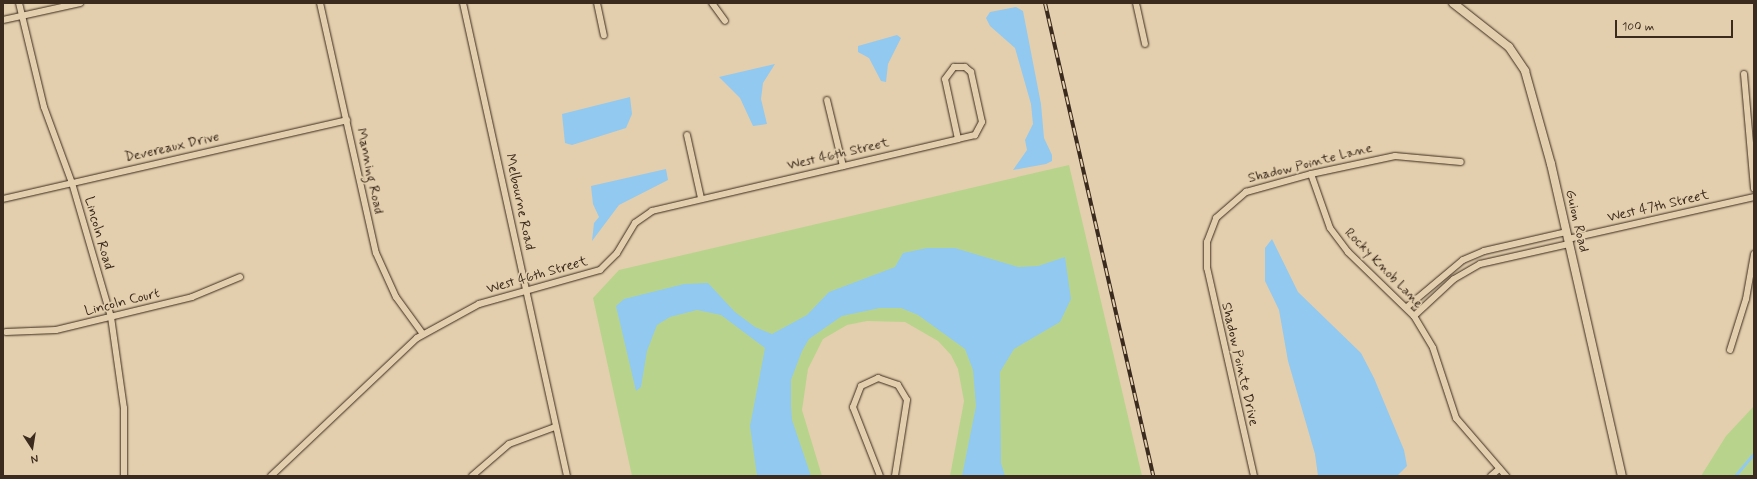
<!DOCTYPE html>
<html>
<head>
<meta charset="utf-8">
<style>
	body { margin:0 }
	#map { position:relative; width:1757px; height:479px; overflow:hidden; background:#e3cfad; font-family:Mynerve,sans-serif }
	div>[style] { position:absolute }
	.green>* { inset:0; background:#b8d48c }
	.water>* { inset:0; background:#91c9f0 }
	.stream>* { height:2.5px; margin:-1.25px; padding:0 1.25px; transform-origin:1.25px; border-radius:1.25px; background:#91c9f0 }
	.roads { filter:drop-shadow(0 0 1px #3b2a1e) drop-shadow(0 0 1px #3b2a1e) }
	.minor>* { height:6px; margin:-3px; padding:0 3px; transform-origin:3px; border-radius:3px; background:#e3cfad }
	.tertiary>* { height:8px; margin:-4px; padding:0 4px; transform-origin:4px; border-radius:4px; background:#e3cfad }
	.rail>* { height:4px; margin-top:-2px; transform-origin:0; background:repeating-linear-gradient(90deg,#e3cfad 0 8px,#3b2a1e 0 16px); box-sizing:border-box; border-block:1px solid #3b2a1e }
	span { translate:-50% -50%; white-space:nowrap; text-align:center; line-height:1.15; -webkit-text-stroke:3.5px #e3cfad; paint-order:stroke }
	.street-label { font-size:14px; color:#3b2a1e }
	.frame { position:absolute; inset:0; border:4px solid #3b2a1e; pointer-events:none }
	.north { position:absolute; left:12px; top:427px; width:40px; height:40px; -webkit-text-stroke:3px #e3cfad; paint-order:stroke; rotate:168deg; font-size:11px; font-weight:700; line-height:16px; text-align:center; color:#3b2a1e }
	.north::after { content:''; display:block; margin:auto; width:14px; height:18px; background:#3b2a1e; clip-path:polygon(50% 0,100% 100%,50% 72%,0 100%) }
	.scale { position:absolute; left:1615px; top:20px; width:118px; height:18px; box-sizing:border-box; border:2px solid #3b2a1e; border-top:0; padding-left:5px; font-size:12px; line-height:14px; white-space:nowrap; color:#3b2a1e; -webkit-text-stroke:3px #e3cfad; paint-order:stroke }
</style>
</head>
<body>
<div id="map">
	<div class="green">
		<div style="clip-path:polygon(1069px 165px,1142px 476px,950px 476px,964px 401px,958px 369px,951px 355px,938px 341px,905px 322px,867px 321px,847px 325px,823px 339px,808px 369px,802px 410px,822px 476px,632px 476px,593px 298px,619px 270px)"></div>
		<div style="clip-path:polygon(1754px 406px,1754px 476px,1701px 476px,1726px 436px)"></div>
	</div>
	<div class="water">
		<div style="clip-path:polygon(1016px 7px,1023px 11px,1041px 104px,1044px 138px,1052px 155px,1052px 161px,1046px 164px,1013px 170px,1027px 150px,1025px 140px,1033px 124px,1031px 104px,1015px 48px,990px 26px,986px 18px,990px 12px)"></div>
		<div style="clip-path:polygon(897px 35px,901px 38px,888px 64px,886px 82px,881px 81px,869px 58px,858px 52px,858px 46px)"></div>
		<div style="clip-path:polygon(775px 64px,763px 83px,761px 99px,767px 124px,753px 126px,740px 98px,719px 77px)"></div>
		<div style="clip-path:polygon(630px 97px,632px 114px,626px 128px,572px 145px,565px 143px,562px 114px)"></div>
		<div style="clip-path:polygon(666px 169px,668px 180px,619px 205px,592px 241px,594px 223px,599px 217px,593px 204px,591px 186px)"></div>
		<div style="clip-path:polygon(1272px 239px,1298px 292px,1361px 353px,1374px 378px,1404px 450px,1407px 466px,1397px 476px,1318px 476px,1315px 454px,1288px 361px,1279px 310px,1265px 281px,1265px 248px)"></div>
		<div style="clip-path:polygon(927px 248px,955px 248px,1018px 267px,1038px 266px,1065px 257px,1071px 299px,1060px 322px,1014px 349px,1000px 372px,1001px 463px,1005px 476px,962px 476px,976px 406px,973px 370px,965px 349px,918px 315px,901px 308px,880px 308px,842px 316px,809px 339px,802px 351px,791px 380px,791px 405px,792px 420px,811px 476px,757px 476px,750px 426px,765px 348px,721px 315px,697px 310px,670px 317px,657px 325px,647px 351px,641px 387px,636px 391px,616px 306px,624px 299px,684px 284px,708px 283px,735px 312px,755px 327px,772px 334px,807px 315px,829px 292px,895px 267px,903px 253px)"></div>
	</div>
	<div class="stream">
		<div style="left:1735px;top:476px;width:30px;rotate:-50deg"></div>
	</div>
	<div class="roads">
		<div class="minor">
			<div style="left:19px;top:3px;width:107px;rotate:76.5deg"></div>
			<div style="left:44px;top:107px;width:81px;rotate:69.8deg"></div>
			<div style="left:72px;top:183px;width:140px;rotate:73.8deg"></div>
			<div style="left:111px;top:317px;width:92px;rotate:81.9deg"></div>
			<div style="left:124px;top:408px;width:68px;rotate:90deg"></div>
			<div style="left:320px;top:3px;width:256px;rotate:77.4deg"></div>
			<div style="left:376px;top:253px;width:48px;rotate:65.6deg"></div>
			<div style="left:396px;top:297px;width:46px;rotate:53.9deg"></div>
			<div style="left:463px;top:3px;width:484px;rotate:77.6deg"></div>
			<div style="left:597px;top:3px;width:33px;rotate:78deg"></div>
			<div style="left:712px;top:3px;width:22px;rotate:54deg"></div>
			<div style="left:1136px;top:3px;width:42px;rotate:77.6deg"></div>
			<div style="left:3px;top:20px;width:79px;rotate:-12.4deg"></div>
			<div style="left:954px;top:67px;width:11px"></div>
			<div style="left:965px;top:67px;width:8px;rotate:40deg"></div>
			<div style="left:971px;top:72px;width:51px;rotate:77.6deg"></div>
			<div style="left:982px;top:122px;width:15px;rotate:118deg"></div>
			<div style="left:975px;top:135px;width:17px;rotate:167deg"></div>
			<div style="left:958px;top:139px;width:61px;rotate:-102.2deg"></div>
			<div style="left:945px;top:79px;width:15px;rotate:-53deg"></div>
			<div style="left:1744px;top:74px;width:115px;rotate:85deg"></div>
			<div style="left:827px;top:100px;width:68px;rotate:76.4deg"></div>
			<div style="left:687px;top:135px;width:65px;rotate:77.5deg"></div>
			<div style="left:1311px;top:174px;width:57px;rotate:70.6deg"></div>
			<div style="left:1330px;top:228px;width:30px;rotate:53deg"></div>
			<div style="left:1348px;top:252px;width:92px;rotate:44.1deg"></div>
			<div style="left:1414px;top:316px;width:37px;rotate:59deg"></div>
			<div style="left:1433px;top:348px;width:74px;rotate:71.8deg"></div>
			<div style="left:1456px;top:418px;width:77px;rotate:49.2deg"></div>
			<div style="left:3px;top:199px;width:353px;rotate:-12.9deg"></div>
			<div style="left:1568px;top:239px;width:191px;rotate:-12.7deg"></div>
			<div style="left:1407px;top:307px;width:73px;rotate:-40deg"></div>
			<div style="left:1463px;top:260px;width:23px;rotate:-23deg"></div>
			<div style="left:1484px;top:251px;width:84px;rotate:-13deg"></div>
			<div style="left:1414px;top:316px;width:54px;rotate:-42.8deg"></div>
			<div style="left:1454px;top:279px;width:30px;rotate:-30deg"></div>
			<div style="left:1480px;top:264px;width:91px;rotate:-12.7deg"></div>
			<div style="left:6px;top:332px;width:50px;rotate:-2.3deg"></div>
			<div style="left:56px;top:330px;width:140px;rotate:-13.6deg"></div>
			<div style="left:192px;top:297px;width:52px;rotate:-22.6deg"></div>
			<div style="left:1730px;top:350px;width:53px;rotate:-72.6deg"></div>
			<div style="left:1746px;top:299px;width:46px;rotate:-79.9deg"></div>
			<div style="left:271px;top:476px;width:201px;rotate:-43.4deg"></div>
			<div style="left:417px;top:338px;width:71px;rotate:-28.7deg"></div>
			<div style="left:479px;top:304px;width:126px;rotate:-15.7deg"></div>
			<div style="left:600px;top:270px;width:24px;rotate:-45deg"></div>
			<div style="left:617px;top:253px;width:35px;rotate:-59deg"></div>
			<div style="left:635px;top:223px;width:21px;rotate:-35deg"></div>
			<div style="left:652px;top:211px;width:314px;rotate:-13.2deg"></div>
			<div style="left:472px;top:476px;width:49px;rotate:-40.9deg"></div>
			<div style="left:509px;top:444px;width:49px;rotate:-20.3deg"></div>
			<div style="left:880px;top:476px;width:74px;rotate:-111.4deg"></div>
			<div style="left:853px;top:407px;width:22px;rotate:-69deg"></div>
			<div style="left:861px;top:386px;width:19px;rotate:-25deg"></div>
			<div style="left:878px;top:378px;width:21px;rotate:19deg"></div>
			<div style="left:898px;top:385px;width:17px;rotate:59deg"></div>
			<div style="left:907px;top:400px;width:77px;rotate:99deg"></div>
			<div style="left:1254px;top:476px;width:213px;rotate:-102.7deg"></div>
			<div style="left:1207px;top:268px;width:26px;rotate:-90deg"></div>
			<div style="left:1207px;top:242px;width:26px;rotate:-69deg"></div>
			<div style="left:1216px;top:218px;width:40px;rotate:-41deg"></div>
			<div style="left:1246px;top:192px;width:67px;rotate:-15.5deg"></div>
			<div style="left:1311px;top:174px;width:86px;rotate:-12.1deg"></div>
			<div style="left:1395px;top:156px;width:66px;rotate:5.2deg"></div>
			<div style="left:1491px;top:476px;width:11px;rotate:-41deg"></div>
		</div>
		<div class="tertiary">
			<div style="left:1453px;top:3px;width:71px;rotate:38.2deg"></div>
			<div style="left:1509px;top:47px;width:29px;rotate:56deg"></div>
			<div style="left:1525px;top:71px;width:97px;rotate:74.4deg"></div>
			<div style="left:1551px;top:164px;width:320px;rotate:77.2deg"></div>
		</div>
	</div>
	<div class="rail">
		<div style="left:1045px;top:3px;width:485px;rotate:77.1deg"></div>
	</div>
	<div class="street-label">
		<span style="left:172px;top:147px;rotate:-13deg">Devereaux Drive</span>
		<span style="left:838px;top:154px;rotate:-13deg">West 46th Street</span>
		<span style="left:1310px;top:163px;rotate:-14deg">Shadow Pointe Lane</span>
		<span style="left:370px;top:171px;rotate:78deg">Manning Road</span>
		<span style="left:520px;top:202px;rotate:78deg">Melbourne Road</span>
		<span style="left:1658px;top:206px;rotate:-13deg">West 47th Street</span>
		<span style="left:1577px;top:221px;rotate:77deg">Guion Road</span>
		<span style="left:99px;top:233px;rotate:74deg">Lincoln Road</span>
		<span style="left:1384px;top:268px;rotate:46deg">Rocky Knob Lane</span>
		<span style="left:537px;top:275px;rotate:-16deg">West 46th Street</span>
		<span style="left:122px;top:302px;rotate:-14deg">Lincoln Court</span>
		<span style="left:1240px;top:364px;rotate:77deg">Shadow Pointe Drive</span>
	</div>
	<div class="frame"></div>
	<div class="north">N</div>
	<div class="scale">100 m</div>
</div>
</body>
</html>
